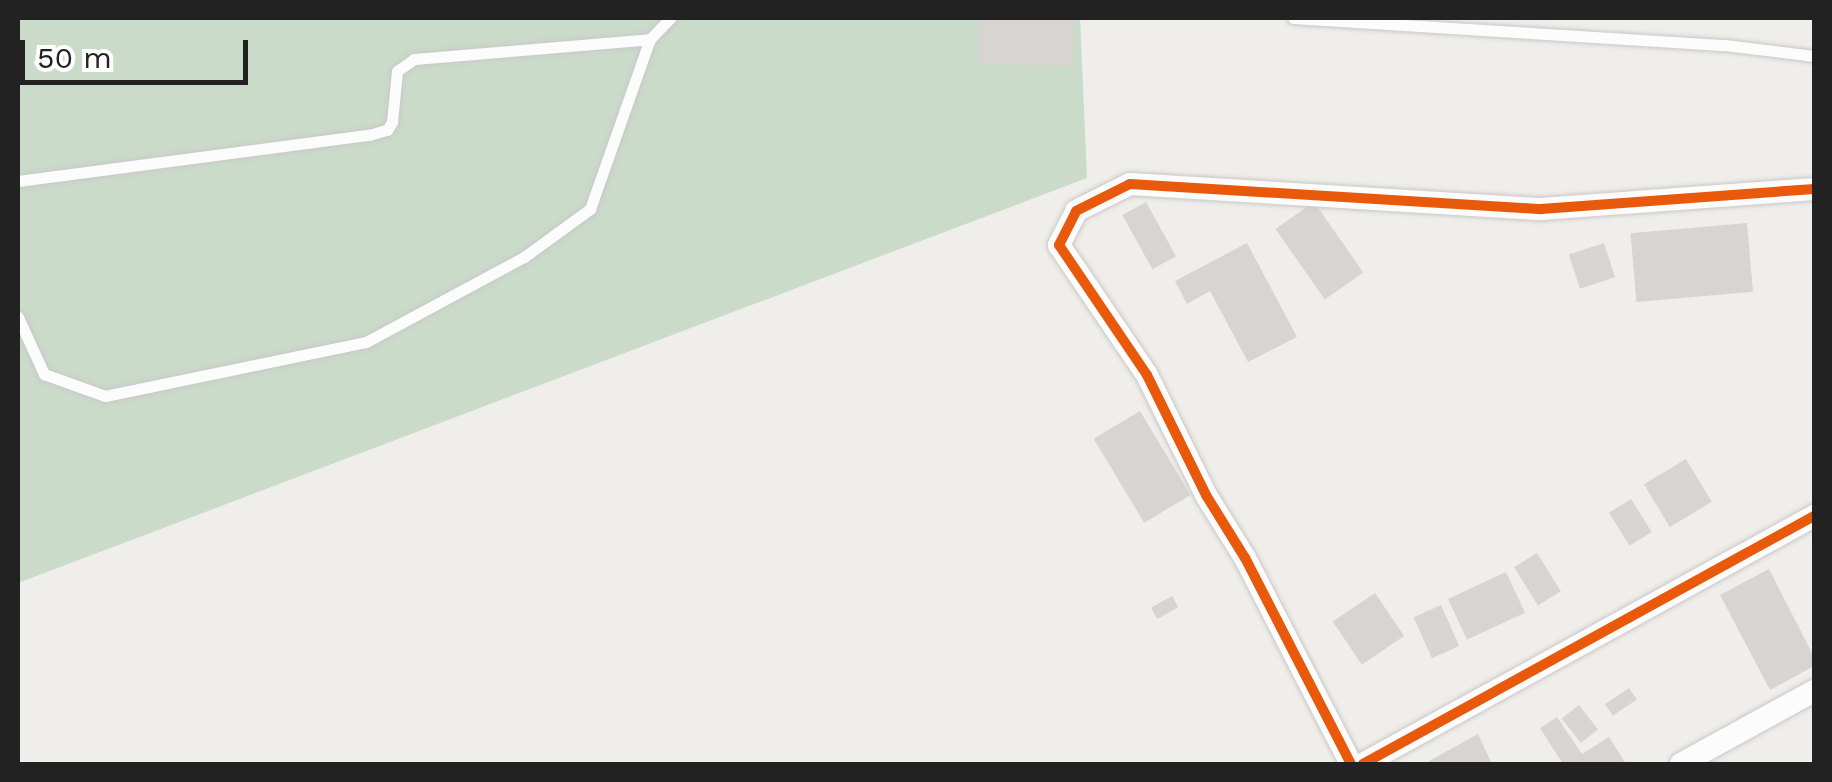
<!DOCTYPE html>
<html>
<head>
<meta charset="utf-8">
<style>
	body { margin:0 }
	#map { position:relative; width:1832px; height:782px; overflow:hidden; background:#f0eeeb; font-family:"Work Sans",sans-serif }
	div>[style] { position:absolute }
	.cemetery>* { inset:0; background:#cadbca }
	.building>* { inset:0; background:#d7d4d2; transform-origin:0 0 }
	.roads { filter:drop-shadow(0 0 2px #c9c8c7) drop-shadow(0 0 2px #c9c8c7) }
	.lane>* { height:11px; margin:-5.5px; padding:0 5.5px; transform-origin:5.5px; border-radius:5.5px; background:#fdfcfc }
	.street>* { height:22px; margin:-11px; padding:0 11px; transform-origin:11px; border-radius:11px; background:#fdfcfc }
	.cycleway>* { height:10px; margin:-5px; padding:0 5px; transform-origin:5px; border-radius:5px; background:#e8590c }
	span { translate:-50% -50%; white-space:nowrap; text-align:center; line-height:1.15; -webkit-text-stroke:9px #fff; paint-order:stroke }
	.frame { position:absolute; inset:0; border:20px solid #222; pointer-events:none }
	.scale { position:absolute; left:20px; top:40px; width:228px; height:45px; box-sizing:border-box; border:5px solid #222; border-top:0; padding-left:12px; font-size:30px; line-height:35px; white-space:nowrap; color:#222; -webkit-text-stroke:8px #fff; paint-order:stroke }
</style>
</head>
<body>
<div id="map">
	<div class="cemetery">
		<div style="clip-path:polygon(18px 18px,1080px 18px,1087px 178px,18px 583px)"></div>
	</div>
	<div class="building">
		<div style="left:979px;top:18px;width:95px;height:46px;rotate:1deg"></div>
		<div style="left:1146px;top:202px;width:62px;height:27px;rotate:61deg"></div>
		<div style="left:1314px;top:202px;width:86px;height:47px;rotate:55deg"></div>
		<div style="left:1747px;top:223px;width:69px;height:117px;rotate:85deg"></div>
		<div style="clip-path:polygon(1247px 243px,1297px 337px,1248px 362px,1210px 291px,1187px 304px,1175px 281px)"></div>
		<div style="left:1604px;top:243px;width:36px;height:37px;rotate:72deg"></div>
		<div style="left:1140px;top:411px;width:98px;height:54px;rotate:59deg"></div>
		<div style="left:1686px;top:459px;width:50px;height:49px;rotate:59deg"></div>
		<div style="left:1631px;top:499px;width:39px;height:26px;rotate:58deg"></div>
		<div style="left:1537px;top:553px;width:45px;height:27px;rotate:58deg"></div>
		<div style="clip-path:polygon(1769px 569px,1814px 657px,1814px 666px,1770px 690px,1720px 595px)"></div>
		<div style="left:1506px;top:572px;width:45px;height:64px;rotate:65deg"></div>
		<div style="left:1375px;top:593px;width:52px;height:51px;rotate:56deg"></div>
		<div style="left:1172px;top:596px;width:13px;height:24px;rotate:61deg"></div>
		<div style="left:1441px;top:605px;width:45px;height:30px;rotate:66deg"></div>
		<div style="left:1629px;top:688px;width:14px;height:29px;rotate:56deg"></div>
		<div style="left:1579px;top:705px;width:31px;height:22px;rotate:52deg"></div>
		<div style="clip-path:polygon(1557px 717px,1582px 754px,1609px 737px,1626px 764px,1563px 764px,1540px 728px)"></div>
		<div style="clip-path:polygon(1478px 734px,1492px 764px,1430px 764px,1429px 761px)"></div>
	</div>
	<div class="roads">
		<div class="lane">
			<div style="left:1293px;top:18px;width:433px;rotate:3.6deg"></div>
			<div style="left:1725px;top:45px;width:90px;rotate:7deg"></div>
			<div style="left:18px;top:181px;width:354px;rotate:-7.5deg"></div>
			<div style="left:369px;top:135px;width:19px;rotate:-16deg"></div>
			<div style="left:387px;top:130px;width:9px;rotate:-58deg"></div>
			<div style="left:392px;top:122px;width:51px;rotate:-84.4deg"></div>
			<div style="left:397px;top:71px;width:21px;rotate:-35deg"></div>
			<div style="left:414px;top:59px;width:237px;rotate:-4.8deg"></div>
			<div style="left:18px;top:317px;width:63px;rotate:65.5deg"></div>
			<div style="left:44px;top:374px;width:65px;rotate:19.8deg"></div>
			<div style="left:105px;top:396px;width:267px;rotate:-11.7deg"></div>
			<div style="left:366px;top:342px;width:179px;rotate:-28.3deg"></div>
			<div style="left:524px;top:257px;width:82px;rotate:-36deg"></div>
			<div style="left:590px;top:209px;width:180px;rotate:-70.6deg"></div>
			<div style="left:650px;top:39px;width:29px;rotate:-46deg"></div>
		</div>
		<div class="street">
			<div style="left:1351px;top:764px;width:232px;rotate:-117.2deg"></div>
			<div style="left:1245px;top:558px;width:74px;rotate:-121.8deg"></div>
			<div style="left:1206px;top:495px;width:134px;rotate:-116.2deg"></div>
			<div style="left:1147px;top:375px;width:157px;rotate:-124.1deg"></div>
			<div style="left:1059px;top:245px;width:38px;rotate:-63deg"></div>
			<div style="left:1076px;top:211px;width:60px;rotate:-26.6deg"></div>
			<div style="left:1130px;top:184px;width:412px;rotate:3.5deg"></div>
			<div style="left:1541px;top:209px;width:274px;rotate:-4.2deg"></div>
			<div style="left:1363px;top:764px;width:515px;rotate:-28.81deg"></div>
			<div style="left:1681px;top:764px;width:152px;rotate:-28.8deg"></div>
		</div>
	</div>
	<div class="cycleway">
		<div style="left:1351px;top:764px;width:232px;rotate:-117.2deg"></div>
		<div style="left:1245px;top:558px;width:74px;rotate:-121.8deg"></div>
		<div style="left:1206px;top:495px;width:134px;rotate:-116.2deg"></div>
		<div style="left:1147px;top:375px;width:157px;rotate:-124.1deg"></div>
		<div style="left:1059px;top:245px;width:38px;rotate:-63deg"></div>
		<div style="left:1076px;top:211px;width:60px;rotate:-26.6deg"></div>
		<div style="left:1130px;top:184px;width:412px;rotate:3.5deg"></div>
		<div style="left:1541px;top:209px;width:274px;rotate:-4.2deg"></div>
		<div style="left:1363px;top:764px;width:515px;rotate:-28.81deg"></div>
	</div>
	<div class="frame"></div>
	<div class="scale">50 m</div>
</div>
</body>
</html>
